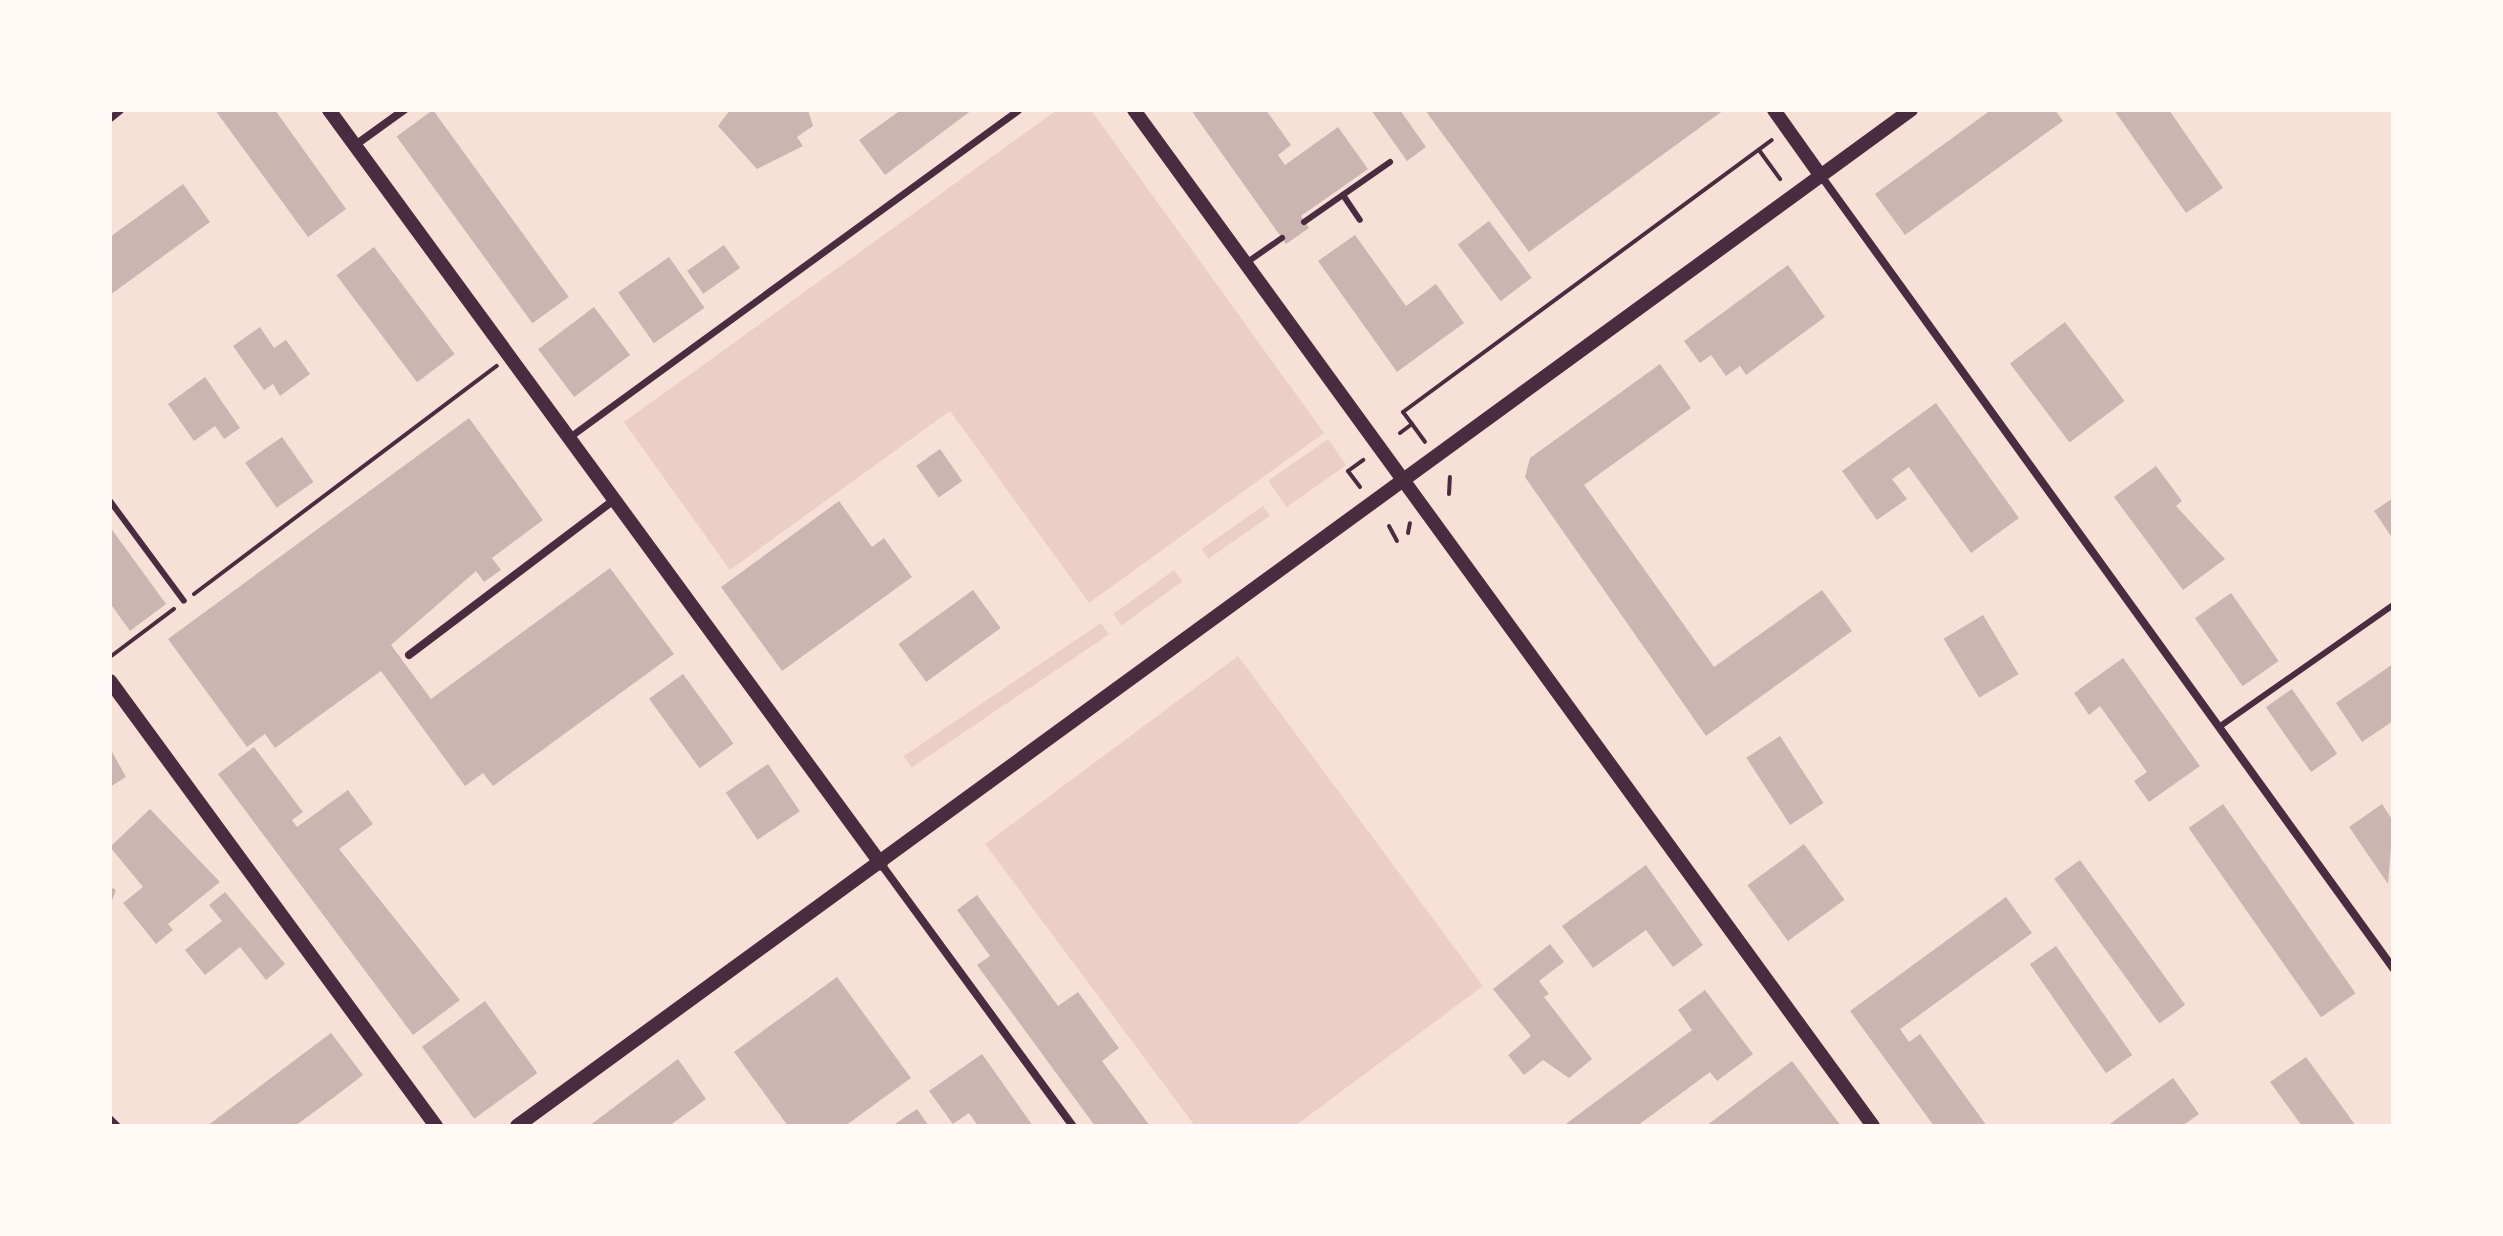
<!DOCTYPE html>
<html>
<head>
<meta charset="utf-8">
<style>
	body { margin:0 }
	#map { position:relative; width:2503px; height:1236px; overflow:hidden; background:#f7e1d7; font-family:Inter,sans-serif }
	div>[style] { position:absolute }
	.green>* { inset:0; background:#ebcfc5; transform-origin:0 0 }
	.building>* { inset:0; background:#ccb4b1; transform-origin:0 0 }
	.path>* { height:4px; margin:-2px; padding:0 2px; transform-origin:2px; border-radius:2px; background:#4a2c40 }
	.service>* { height:6px; margin:-3px; padding:0 3px; transform-origin:3px; border-radius:3px; background:#4a2c40 }
	.pedestrian>* { height:7px; margin:-3.5px; padding:0 3.5px; transform-origin:3.5px; border-radius:3.5px; background:#4a2c40 }
	.minor>* { height:8px; margin:-4px; padding:0 4px; transform-origin:4px; border-radius:4px; background:#4a2c40 }
	.tertiary>* { height:14px; margin:-7px; padding:0 7px; transform-origin:7px; border-radius:7px; background:#4a2c40 }
	span { translate:-50% -50%; white-space:nowrap; text-align:center; line-height:1.15; -webkit-text-stroke:6px #fffaf5; paint-order:stroke }
	.frame { position:absolute; inset:0; border:112px solid #fffaf5; pointer-events:none }
</style>
</head>
<body>
<div id="map">
	<div class="green">
		<div style="clip-path:polygon(1057px 110px,1091px 110px,1324px 433px,1089px 603px,950px 411px,730px 570px,624px 422px)"></div>
		<div style="left:1328px;top:439px;width:32px;height:73px;rotate:55deg"></div>
		<div style="left:1263px;top:506px;width:12px;height:75px;rotate:55deg"></div>
		<div style="left:1174px;top:570px;width:14px;height:75px;rotate:54deg"></div>
		<div style="left:1101px;top:623px;width:14px;height:238px;rotate:56deg"></div>
		<div style="clip-path:polygon(1238px 656px,1483px 986px,1295px 1126px,1195px 1126px,985px 844px)"></div>
	</div>
	<div class="building">
		<div style="clip-path:polygon(215px 110px,275px 110px,346px 209px,308px 237px)"></div>
		<div style="left:433px;top:110px;width:231px;height:45px;rotate:54deg"></div>
		<div style="clip-path:polygon(730px 110px,808px 110px,813px 126px,797px 137px,803px 146px,757px 169px,718px 126px)"></div>
		<div style="clip-path:polygon(901px 110px,972px 110px,885px 175px,859px 140px)"></div>
		<div style="clip-path:polygon(1191px 110px,1266px 110px,1291px 145px,1278px 155px,1285px 165px,1338px 127px,1368px 169px,1301px 216px,1309px 228px,1286px 244px)"></div>
		<div style="clip-path:polygon(1371px 110px,1400px 110px,1426px 147px,1407px 161px)"></div>
		<div style="clip-path:polygon(1425px 110px,1724px 110px,1529px 252px)"></div>
		<div style="clip-path:polygon(1991px 110px,2055px 110px,2063px 121px,1905px 235px,1875px 194px)"></div>
		<div style="clip-path:polygon(2114px 110px,2169px 110px,2223px 188px,2186px 213px)"></div>
		<div style="clip-path:polygon(183px 184px,210px 222px,110px 295px,110px 237px)"></div>
		<div style="left:1489px;top:221px;width:71px;height:39px;rotate:53deg"></div>
		<div style="clip-path:polygon(1355px 235px,1406px 306px,1436px 284px,1464px 323px,1397px 372px,1318px 261px)"></div>
		<div style="left:724px;top:245px;width:28px;height:45px;rotate:55deg"></div>
		<div style="left:374px;top:247px;width:134px;height:47px;rotate:53deg"></div>
		<div style="left:669px;top:257px;width:62px;height:62px;rotate:55deg"></div>
		<div style="clip-path:polygon(1788px 265px,1825px 317px,1746px 375px,1740px 366px,1726px 376px,1711px 355px,1700px 363px,1684px 341px)"></div>
		<div style="left:594px;top:307px;width:60px;height:70px;rotate:53deg"></div>
		<div style="left:2065px;top:322px;width:99px;height:69px;rotate:53deg"></div>
		<div style="clip-path:polygon(260px 327px,274px 348px,286px 340px,310px 374px,280px 396px,273px 384px,264px 390px,233px 346px)"></div>
		<div style="clip-path:polygon(1660px 364px,1691px 408px,1584px 485px,1714px 667px,1822px 590px,1852px 631px,1706px 736px,1525px 477px,1530px 458px)"></div>
		<div style="clip-path:polygon(205px 377px,240px 428px,224px 439px,215px 426px,194px 441px,168px 404px)"></div>
		<div style="clip-path:polygon(1936px 403px,2019px 518px,1971px 553px,1909px 467px,1892px 479px,1907px 499px,1877px 520px,1842px 471px)"></div>
		<div style="clip-path:polygon(469px 418px,543px 520px,492px 558px,501px 570px,484px 582px,476px 571px,391px 645px,431px 699px,610px 568px,674px 654px,493px 786px,483px 773px,465px 786px,381px 671px,275px 748px,265px 734px,247px 747px,168px 639px)"></div>
		<div style="left:282px;top:437px;width:55px;height:45px;rotate:55deg"></div>
		<div style="left:940px;top:449px;width:39px;height:29px;rotate:55deg"></div>
		<div style="clip-path:polygon(2156px 466px,2182px 501px,2176px 506px,2225px 559px,2183px 590px,2114px 497px)"></div>
		<div style="clip-path:polygon(2393px 498px,2393px 539px,2374px 511px)"></div>
		<div style="clip-path:polygon(839px 501px,872px 547px,884px 538px,912px 577px,782px 671px,721px 587px)"></div>
		<div style="clip-path:polygon(110px 527px,166px 604px,130px 631px,110px 603px)"></div>
		<div style="left:973px;top:590px;width:47px;height:92px;rotate:54deg"></div>
		<div style="left:2231px;top:593px;width:83px;height:44px;rotate:55deg"></div>
		<div style="left:1983px;top:615px;width:69px;height:46px;rotate:59deg"></div>
		<div style="clip-path:polygon(2123px 658px,2200px 766px,2149px 802px,2134px 781px,2147px 772px,2100px 706px,2089px 715px,2074px 693px)"></div>
		<div style="clip-path:polygon(2393px 664px,2393px 721px,2362px 742px,2336px 703px)"></div>
		<div style="left:683px;top:674px;width:86px;height:42px;rotate:54deg"></div>
		<div style="left:2292px;top:689px;width:79px;height:32px;rotate:55deg"></div>
		<div style="left:1780px;top:736px;width:80px;height:40px;rotate:57deg"></div>
		<div style="clip-path:polygon(254px 747px,303px 812px,292px 820px,297px 827px,348px 790px,373px 824px,339px 849px,460px 1000px,413px 1035px,218px 774px)"></div>
		<div style="clip-path:polygon(110px 748px,126px 777px,110px 787px)"></div>
		<div style="left:768px;top:764px;width:57px;height:51px;rotate:56deg"></div>
		<div style="left:2223px;top:804px;width:231px;height:42px;rotate:55deg"></div>
		<div style="clip-path:polygon(2382px 804px,2393px 821px,2388px 884px,2349px 827px)"></div>
		<div style="clip-path:polygon(150px 809px,220px 882px,168px 924px,173px 930px,156px 944px,123px 903px,143px 887px,110px 847px)"></div>
		<div style="left:1804px;top:844px;width:69px;height:70px;rotate:54deg"></div>
		<div style="left:2080px;top:860px;width:179px;height:32px;rotate:54deg"></div>
		<div style="clip-path:polygon(1646px 865px,1703px 945px,1673px 967px,1646px 930px,1593px 968px,1562px 926px)"></div>
		<div style="clip-path:polygon(110px 887px,116px 890px,110px 906px)"></div>
		<div style="clip-path:polygon(225px 892px,285px 964px,266px 980px,240px 947px,205px 975px,185px 950px,222px 921px,209px 905px)"></div>
		<div style="clip-path:polygon(977px 895px,1058px 1006px,1078px 992px,1119px 1048px,1102px 1061px,1150px 1126px,1095px 1126px,977px 965px,990px 956px,957px 910px)"></div>
		<div style="clip-path:polygon(2006px 897px,2032px 933px,1900px 1029px,1909px 1042px,1920px 1034px,1987px 1126px,1934px 1126px,1850px 1011px)"></div>
		<div style="clip-path:polygon(1550px 944px,1564px 962px,1539px 981px,1549px 994px,1544px 997px,1592px 1059px,1569px 1078px,1543px 1060px,1524px 1075px,1508px 1055px,1531px 1036px,1493px 989px)"></div>
		<div style="left:2056px;top:946px;width:133px;height:32px;rotate:55deg"></div>
		<div style="clip-path:polygon(837px 977px,911px 1078px,845px 1126px,788px 1126px,734px 1052px)"></div>
		<div style="clip-path:polygon(1705px 990px,1753px 1054px,1717px 1081px,1710px 1072px,1637px 1126px,1563px 1126px,1692px 1030px,1678px 1010px)"></div>
		<div style="left:485px;top:1001px;width:89px;height:78px;rotate:54deg"></div>
		<div style="clip-path:polygon(331px 1033px,363px 1075px,333px 1098px,295px 1126px,207px 1126px)"></div>
		<div style="clip-path:polygon(982px 1054px,1033px 1126px,978px 1126px,969px 1113px,953px 1124px,929px 1091px)"></div>
		<div style="clip-path:polygon(2306px 1057px,2356px 1126px,2302px 1126px,2270px 1082px)"></div>
		<div style="clip-path:polygon(678px 1059px,706px 1099px,669px 1126px,589px 1126px)"></div>
		<div style="clip-path:polygon(1792px 1061px,1841px 1126px,1706px 1126px)"></div>
		<div style="clip-path:polygon(2173px 1078px,2199px 1114px,2182px 1126px,2107px 1126px)"></div>
		<div style="clip-path:polygon(917px 1109px,929px 1126px,892px 1126px)"></div>
	</div>
	<div class="path">
		<div style="left:1759px;top:150px;width:36px;rotate:54deg"></div>
		<div style="left:1412px;top:424px;width:15px;rotate:-127deg"></div>
		<div style="left:1403px;top:412px;width:458px;rotate:-36.4deg"></div>
		<div style="left:1400px;top:433px;width:15px;rotate:-37deg"></div>
		<div style="left:1412px;top:424px;width:22px;rotate:54deg"></div>
		<div style="left:1360px;top:487px;width:20px;rotate:-127deg"></div>
		<div style="left:1348px;top:471px;width:19px;rotate:-36deg"></div>
		<div style="left:1449px;top:494px;width:17px;rotate:-87deg"></div>
		<div style="left:1389px;top:526px;width:17px;rotate:62deg"></div>
		<div style="left:1408px;top:533px;width:10px;rotate:-79deg"></div>
		<div style="left:194px;top:594px;width:379px;rotate:-37deg"></div>
		<div style="left:110px;top:657px;width:80px;rotate:-36.9deg"></div>
		<div style="left:459px;top:1126px;width:11px"></div>
	</div>
	<div class="service">
		<div style="left:1343px;top:195px;width:30px;rotate:56deg"></div>
		<div style="left:1304px;top:222px;width:105px;rotate:-34.9deg"></div>
		<div style="left:1246px;top:263px;width:44px;rotate:-34.8deg"></div>
		<div style="left:110px;top:501px;width:124px;rotate:53.5deg"></div>
		<div style="left:2219px;top:727px;width:213px;rotate:-35deg"></div>
		<div style="left:110px;top:1118px;width:11px;rotate:45deg"></div>
	</div>
	<div class="pedestrian">
		<div style="left:110px;top:118px;width:13px;rotate:-39deg"></div>
		<div style="left:568px;top:438px;width:557px;rotate:-36.09deg"></div>
	</div>
	<div class="minor">
		<div style="left:354px;top:146px;width:62px;rotate:-35.8deg"></div>
		<div style="left:1819px;top:173px;width:981px;rotate:54.17deg"></div>
		<div style="left:409px;top:655px;width:257px;rotate:-37.1deg"></div>
		<div style="left:881px;top:864px;width:325px;rotate:53.8deg"></div>
	</div>
	<div class="tertiary">
		<div style="left:329px;top:110px;width:934px;rotate:53.79deg"></div>
		<div style="left:1134px;top:110px;width:1256px;rotate:53.97deg"></div>
		<div style="left:1774px;top:110px;width:76px;rotate:54.6deg"></div>
		<div style="left:110px;top:681px;width:552px;rotate:53.77deg"></div>
		<div style="left:517px;top:1126px;width:1725px;rotate:-36.09deg"></div>
	</div>
	<div class="frame"></div>
</div>
</body>
</html>
